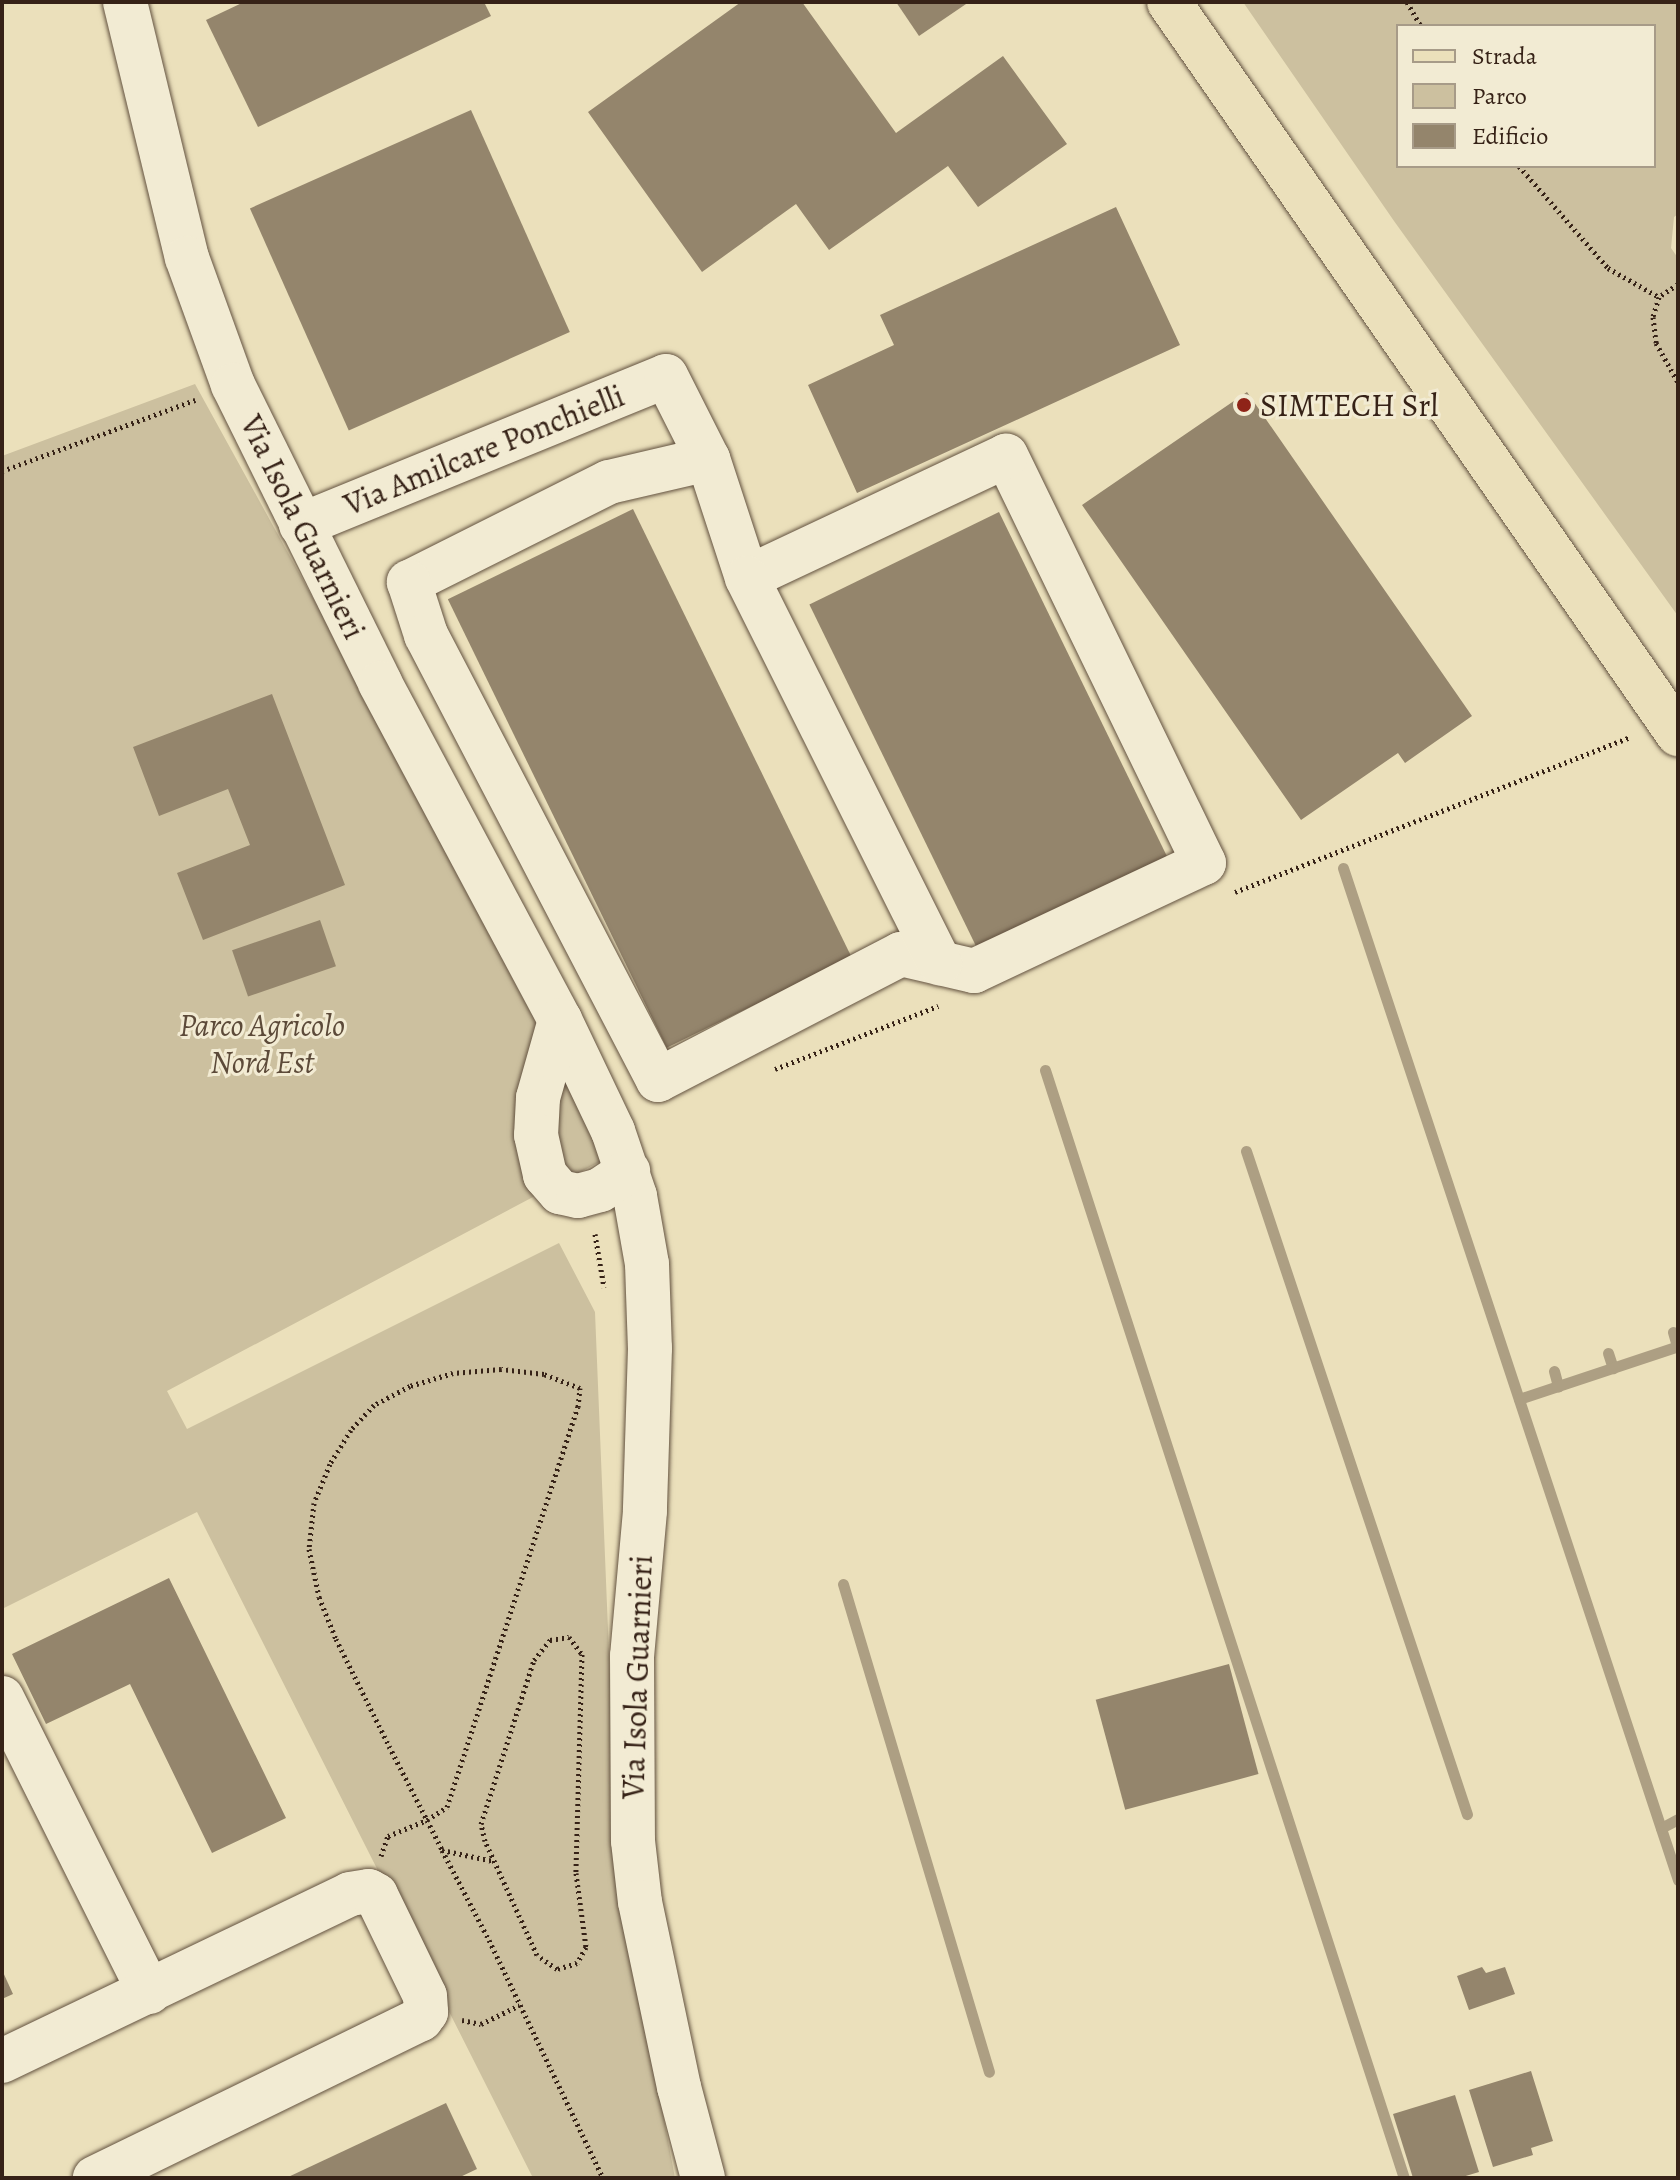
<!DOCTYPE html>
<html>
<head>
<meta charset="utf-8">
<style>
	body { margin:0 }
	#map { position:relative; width:1680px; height:2180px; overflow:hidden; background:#ebe0bb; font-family:Alegreya,serif }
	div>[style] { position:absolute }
	.green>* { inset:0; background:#ccc09f }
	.stream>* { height:11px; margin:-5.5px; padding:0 5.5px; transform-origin:5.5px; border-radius:5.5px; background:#ad9f83 }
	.building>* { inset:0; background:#94856c; transform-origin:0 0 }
	.path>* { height:5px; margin-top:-2.5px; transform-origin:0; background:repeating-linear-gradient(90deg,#362217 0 2px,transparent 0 6px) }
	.roads { filter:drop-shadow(0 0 2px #635240) drop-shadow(0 0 2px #635240) }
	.minor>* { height:44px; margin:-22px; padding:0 22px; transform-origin:22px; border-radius:22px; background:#f2ebd3 }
	.major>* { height:44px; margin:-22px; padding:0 22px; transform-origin:22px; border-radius:22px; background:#ebe0bb }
	.dots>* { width:22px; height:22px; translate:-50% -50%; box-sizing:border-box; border:4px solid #f2ebd3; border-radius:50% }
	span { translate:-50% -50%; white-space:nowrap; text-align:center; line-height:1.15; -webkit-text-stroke:6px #f2ebd3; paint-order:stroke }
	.poi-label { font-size:32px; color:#362217 }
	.left { translate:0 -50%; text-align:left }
	.street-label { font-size:32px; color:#362217 }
	.park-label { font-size:32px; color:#5c4a39; font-style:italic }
	.frame { position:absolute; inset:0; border:4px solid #362217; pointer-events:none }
	.legend { position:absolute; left:1396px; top:24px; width:260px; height:144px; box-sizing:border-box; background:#f2ebd3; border:2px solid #a79b88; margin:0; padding:10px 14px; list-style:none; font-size:24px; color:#362217 }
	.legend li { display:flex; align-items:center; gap:16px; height:40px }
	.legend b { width:40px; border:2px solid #a79b88 }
</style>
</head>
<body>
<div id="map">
	<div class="green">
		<div style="clip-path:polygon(evenodd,1243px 2px,1678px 2px,1678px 214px,1674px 217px,1671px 248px,1678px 258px,1678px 616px,1394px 221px,1243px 2px,1398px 26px,1654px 26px,1654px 166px,1398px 166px,1398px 26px)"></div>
		<div style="clip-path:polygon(195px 384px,618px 1152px,167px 1391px,187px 1429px,559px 1243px,595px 1312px,618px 1874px,675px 2178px,533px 2178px,197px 1512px,2px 1609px,2px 456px)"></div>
	</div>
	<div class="stream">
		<div style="left:1343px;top:868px;width:1066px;rotate:71.68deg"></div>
		<div style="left:1045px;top:1070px;width:1165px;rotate:72.05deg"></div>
		<div style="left:1246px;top:1151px;width:699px;rotate:71.57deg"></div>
		<div style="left:1673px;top:1332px;width:15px;rotate:74deg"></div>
		<div style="left:1608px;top:1353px;width:16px;rotate:72deg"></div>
		<div style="left:1554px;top:1371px;width:16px;rotate:75deg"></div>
		<div style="left:1519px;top:1399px;width:168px;rotate:-18.4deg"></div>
		<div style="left:843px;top:1584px;width:509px;rotate:73.34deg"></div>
		<div style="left:1661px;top:1828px;width:19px;rotate:-28deg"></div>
	</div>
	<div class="building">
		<div style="clip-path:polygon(244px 2px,484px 2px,491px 16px,258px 127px,206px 20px)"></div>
		<div style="clip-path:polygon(741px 2px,802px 2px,896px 133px,1003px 56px,1067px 144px,978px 207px,948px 166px,829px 250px,796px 204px,702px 272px,588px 112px)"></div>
		<div style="clip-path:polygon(896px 2px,969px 2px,919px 36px)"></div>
		<div style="left:471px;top:110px;width:243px;height:242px;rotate:66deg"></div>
		<div style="clip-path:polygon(1116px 207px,1180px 345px,857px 493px,808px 385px,894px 345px,880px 315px)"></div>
		<div style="clip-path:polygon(1247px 392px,1472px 716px,1405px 763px,1398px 753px,1301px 820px,1082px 505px)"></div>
		<div style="left:633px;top:509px;width:499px;height:206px;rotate:64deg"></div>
		<div style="left:999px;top:512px;width:392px;height:211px;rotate:64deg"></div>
		<div style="clip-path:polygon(272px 694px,345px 885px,203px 940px,177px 873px,250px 845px,228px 789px,159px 816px,133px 747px)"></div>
		<div style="left:320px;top:920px;width:49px;height:93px;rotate:71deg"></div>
		<div style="clip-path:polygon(169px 1578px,286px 1818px,212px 1853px,130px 1684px,46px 1724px,12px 1654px)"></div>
		<div style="left:1229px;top:1664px;width:114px;height:138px;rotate:75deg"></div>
		<div style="clip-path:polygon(1482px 1967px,1486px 1973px,1505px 1967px,1515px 1994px,1469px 2010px,1457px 1976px)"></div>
		<div style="clip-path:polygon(2px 1970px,13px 1994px,2px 1999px)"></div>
		<div style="clip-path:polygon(1531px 2071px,1553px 2141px,1531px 2148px,1533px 2155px,1493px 2167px,1469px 2090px)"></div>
		<div style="clip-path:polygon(1455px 2095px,1479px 2172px,1459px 2178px,1413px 2178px,1393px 2114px)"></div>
		<div style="clip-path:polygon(446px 2103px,477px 2169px,458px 2178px,286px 2178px)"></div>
	</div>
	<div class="path">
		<div style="left:1407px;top:2px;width:28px;rotate:60deg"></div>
		<div style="left:1519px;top:166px;width:135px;rotate:48.9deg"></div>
		<div style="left:1608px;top:268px;width:59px;rotate:29.6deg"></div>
		<div style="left:1678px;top:284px;width:23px;rotate:146deg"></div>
		<div style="left:1659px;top:297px;width:21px;rotate:107deg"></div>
		<div style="left:1653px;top:317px;width:26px;rotate:83deg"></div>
		<div style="left:1656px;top:343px;width:45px;rotate:60.6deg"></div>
		<div style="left:2px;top:471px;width:206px;rotate:-20.2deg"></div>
		<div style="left:1235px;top:892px;width:425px;rotate:-21.4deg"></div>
		<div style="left:775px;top:1069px;width:175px;rotate:-21.1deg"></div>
		<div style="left:595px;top:1234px;width:54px;rotate:80.4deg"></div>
		<div style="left:569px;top:1637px;width:21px;rotate:53deg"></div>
		<div style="left:582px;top:1654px;width:219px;rotate:91.6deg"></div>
		<div style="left:576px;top:1873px;width:75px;rotate:82.3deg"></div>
		<div style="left:586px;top:1947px;width:18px;rotate:119deg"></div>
		<div style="left:577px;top:1963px;width:21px;rotate:163deg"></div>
		<div style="left:557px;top:1969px;width:24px;rotate:-145deg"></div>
		<div style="left:537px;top:1955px;width:125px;rotate:-114.5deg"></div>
		<div style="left:485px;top:1841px;width:17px;rotate:-103deg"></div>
		<div style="left:481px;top:1824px;width:172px;rotate:-72.1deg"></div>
		<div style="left:534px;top:1660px;width:26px;rotate:-51deg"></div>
		<div style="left:550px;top:1640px;width:19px;rotate:-9deg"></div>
		<div style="left:442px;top:1850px;width:52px;rotate:12.2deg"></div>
		<div style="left:381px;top:1856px;width:21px;rotate:-71deg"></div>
		<div style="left:388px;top:1836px;width:42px;rotate:-22.3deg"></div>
		<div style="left:427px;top:1820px;width:24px;rotate:-33deg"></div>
		<div style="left:447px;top:1807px;width:421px;rotate:-71.9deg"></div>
		<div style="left:578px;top:1407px;width:19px;rotate:-84deg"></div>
		<div style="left:580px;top:1388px;width:39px;rotate:-159deg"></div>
		<div style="left:544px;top:1374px;width:43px;rotate:-173.4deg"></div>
		<div style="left:501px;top:1369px;width:48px;rotate:175.2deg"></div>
		<div style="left:453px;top:1373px;width:45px;rotate:163.2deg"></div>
		<div style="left:410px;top:1386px;width:41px;rotate:152.2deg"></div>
		<div style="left:374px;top:1405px;width:34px;rotate:133deg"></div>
		<div style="left:351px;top:1430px;width:40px;rotate:122deg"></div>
		<div style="left:330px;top:1464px;width:42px;rotate:112.3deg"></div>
		<div style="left:314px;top:1503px;width:46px;rotate:96.2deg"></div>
		<div style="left:309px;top:1549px;width:49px;rotate:78.2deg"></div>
		<div style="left:319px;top:1597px;width:45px;rotate:68deg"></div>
		<div style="left:336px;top:1639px;width:119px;rotate:63.6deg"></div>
		<div style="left:389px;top:1746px;width:83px;rotate:62.8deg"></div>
		<div style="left:427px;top:1820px;width:34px;rotate:63deg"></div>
		<div style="left:442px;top:1850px;width:102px;rotate:62.4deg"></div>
		<div style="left:489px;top:1940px;width:264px;rotate:64.4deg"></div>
		<div style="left:462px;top:2020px;width:19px;rotate:12deg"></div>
		<div style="left:481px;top:2024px;width:43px;rotate:-26deg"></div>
	</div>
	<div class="roads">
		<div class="minor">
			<div style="left:125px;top:2px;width:263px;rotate:76.4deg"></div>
			<div style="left:187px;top:258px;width:135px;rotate:70.1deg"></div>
			<div style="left:233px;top:385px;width:332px;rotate:63.7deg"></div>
			<div style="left:380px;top:683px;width:382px;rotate:61.9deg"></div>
			<div style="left:560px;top:1020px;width:123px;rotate:64.5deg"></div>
			<div style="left:613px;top:1131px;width:69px;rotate:71.3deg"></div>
			<div style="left:635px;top:1196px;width:69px;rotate:80deg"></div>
			<div style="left:647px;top:1264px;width:84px;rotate:88deg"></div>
			<div style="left:650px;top:1348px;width:163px;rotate:91.8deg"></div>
			<div style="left:645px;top:1511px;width:146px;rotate:95.1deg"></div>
			<div style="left:632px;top:1656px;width:185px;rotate:89.7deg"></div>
			<div style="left:633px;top:1841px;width:61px;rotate:83.5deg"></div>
			<div style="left:640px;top:1902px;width:189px;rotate:78.1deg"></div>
			<div style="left:679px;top:2087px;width:94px;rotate:75.2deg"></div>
			<div style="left:301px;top:525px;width:394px;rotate:-22.2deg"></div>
			<div style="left:666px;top:376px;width:93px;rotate:63.2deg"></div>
			<div style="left:708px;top:459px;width:102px;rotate:166.9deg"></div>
			<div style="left:609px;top:482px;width:224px;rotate:153.4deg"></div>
			<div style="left:409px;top:582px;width:56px;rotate:72.2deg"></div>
			<div style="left:426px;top:635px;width:502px;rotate:62.46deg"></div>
			<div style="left:658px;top:1080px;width:274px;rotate:-27.4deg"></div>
			<div style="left:901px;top:954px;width:75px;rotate:13.1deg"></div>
			<div style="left:974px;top:971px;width:254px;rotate:-25.2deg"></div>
			<div style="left:1204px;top:863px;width:453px;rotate:-115.9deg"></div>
			<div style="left:1006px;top:456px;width:286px;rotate:154.8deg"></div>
			<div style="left:747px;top:578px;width:125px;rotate:-108.1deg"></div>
			<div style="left:747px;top:578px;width:431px;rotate:63.4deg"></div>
			<div style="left:560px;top:1020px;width:81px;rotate:105.8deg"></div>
			<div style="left:538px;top:1098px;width:37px;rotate:93deg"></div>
			<div style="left:536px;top:1135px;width:41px;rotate:77.3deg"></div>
			<div style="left:545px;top:1175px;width:23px;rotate:49deg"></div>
			<div style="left:560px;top:1192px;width:18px;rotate:13deg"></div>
			<div style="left:578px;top:1196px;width:23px;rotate:-15deg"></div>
			<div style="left:600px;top:1190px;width:34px;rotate:-34deg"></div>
			<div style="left:2px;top:1698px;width:329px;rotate:63.4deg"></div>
			<div style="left:2px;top:2061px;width:386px;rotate:-25.6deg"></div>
			<div style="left:350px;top:1894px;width:19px;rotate:-9deg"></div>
			<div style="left:369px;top:1891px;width:8px;rotate:30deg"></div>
			<div style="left:376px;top:1895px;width:112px;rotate:64.1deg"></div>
			<div style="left:425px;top:1996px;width:16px;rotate:86deg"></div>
			<div style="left:426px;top:2012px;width:9px;rotate:126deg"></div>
			<div style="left:421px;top:2019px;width:363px;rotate:154deg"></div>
		</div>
		<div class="major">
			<div style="left:1169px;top:2px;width:892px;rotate:55.19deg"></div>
		</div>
	</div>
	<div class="dots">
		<div style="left:1244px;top:405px;background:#8f2418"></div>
	</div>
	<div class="poi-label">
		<span class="left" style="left:1260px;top:405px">SIMTECH Srl</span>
	</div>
	<div class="street-label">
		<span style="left:484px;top:450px;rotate:-22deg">Via Amilcare Ponchielli</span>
		<span style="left:303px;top:527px;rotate:64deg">Via Isola Guarnieri</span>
		<span style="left:637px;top:1677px;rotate:-88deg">Via Isola Guarnieri</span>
	</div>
	<div class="park-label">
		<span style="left:262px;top:1044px">Parco Agricolo<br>Nord Est</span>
	</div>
	<div class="frame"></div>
	<ul class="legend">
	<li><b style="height:10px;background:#ebe0bb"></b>Strada</li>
	<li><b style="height:22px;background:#ccc09f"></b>Parco</li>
	<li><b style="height:22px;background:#94856c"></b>Edificio</li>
	</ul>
</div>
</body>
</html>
